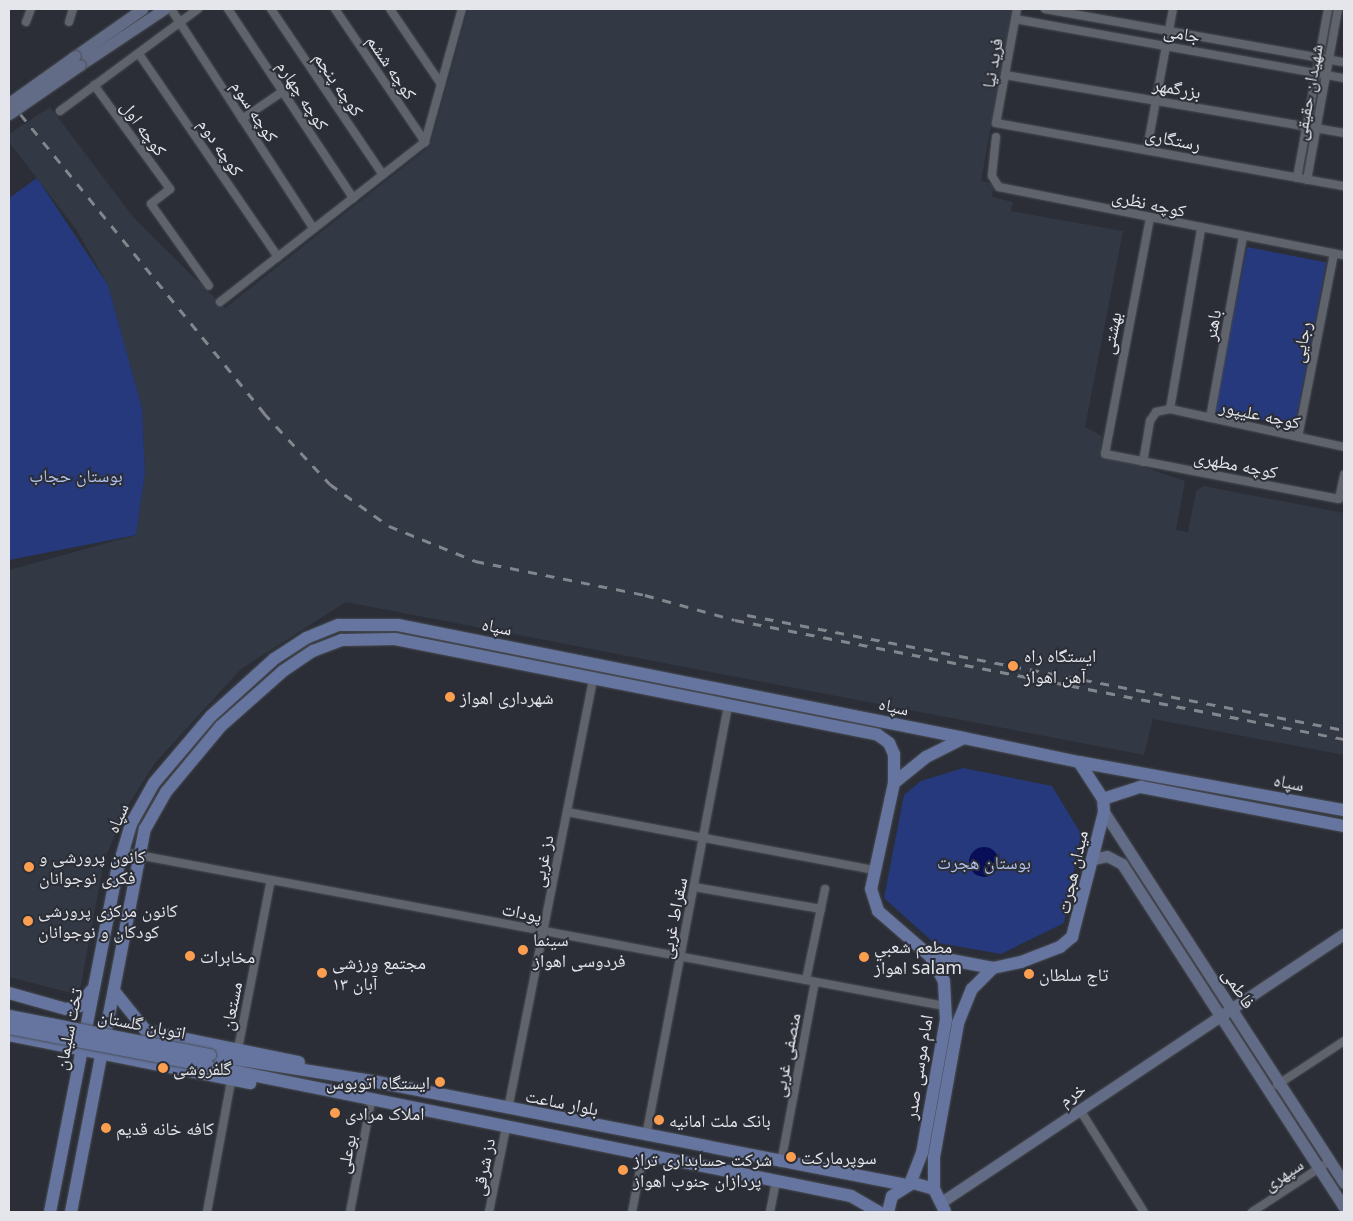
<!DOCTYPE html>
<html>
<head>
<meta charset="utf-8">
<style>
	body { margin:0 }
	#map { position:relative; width:1353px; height:1221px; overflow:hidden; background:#2b2e36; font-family:"Noto Sans","Noto Naskh Arabic",sans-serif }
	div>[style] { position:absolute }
	.built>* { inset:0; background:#323844 }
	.green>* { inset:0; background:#26397c; transform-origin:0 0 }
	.water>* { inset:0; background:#080e57 }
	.round { border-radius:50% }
	.roads { filter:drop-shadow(0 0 1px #494c53) drop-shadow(0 0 1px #494c53) }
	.street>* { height:8px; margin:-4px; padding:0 4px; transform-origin:4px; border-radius:4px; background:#5f636c }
	.secondary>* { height:11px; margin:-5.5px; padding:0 5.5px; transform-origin:5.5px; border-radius:5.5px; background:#626c86 }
	.primary>* { height:12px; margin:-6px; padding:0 6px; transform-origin:6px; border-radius:6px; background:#6575a0 }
	.rail>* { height:2.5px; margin-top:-1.25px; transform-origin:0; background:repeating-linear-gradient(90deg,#83868c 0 9px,transparent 0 18px) }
	.bridges { filter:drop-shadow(0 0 1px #494c53) drop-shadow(0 0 1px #494c53) }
	.secondary-bridge>* { height:11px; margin:-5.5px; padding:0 5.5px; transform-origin:5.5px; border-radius:5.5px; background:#626c86 }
	.primary-bridge>* { height:12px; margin:-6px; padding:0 6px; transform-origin:6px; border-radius:6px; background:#6575a0 }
	.dots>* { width:14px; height:14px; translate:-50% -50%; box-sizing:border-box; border:2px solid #2b2e36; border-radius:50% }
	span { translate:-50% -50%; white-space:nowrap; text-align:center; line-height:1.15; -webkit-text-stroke:4px #2b2e36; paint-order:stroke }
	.street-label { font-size:18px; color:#e4e6eb }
	.park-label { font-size:18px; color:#b1c2ec }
	.poi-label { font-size:18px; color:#e4e6eb }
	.left { translate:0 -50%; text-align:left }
	.right { translate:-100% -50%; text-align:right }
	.frame { position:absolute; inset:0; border:10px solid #e4e6eb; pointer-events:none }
</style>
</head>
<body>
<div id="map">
	<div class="built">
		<div style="clip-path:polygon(468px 9px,1012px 9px,981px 181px,994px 184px,992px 197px,1013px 202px,1011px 211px,1123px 231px,1085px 427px,1102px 436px,1100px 457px,1105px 454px,1185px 481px,1176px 530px,1188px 532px,1196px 491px,1203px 486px,1344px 513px,1344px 755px,1153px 719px,1144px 755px,346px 602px,241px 669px,155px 763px,125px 810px,104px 861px,79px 995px,9px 977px,9px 570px,136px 535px,145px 473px,142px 408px,108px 285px,76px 229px,9px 142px,9px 134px,50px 107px,134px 218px,225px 308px,430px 146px)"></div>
	</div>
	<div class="green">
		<div style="clip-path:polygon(37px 178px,108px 285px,142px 408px,145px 473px,136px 535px,9px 560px,9px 198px)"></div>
		<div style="left:1247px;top:247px;width:81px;height:167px;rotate:11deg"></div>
		<div style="clip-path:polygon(963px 768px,1052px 786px,1081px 834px,1064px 923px,1001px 954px,933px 942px,884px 898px,904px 795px,921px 781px)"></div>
	</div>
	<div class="water">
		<div class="round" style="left:969px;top:847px;width:30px;height:30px"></div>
	</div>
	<div class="roads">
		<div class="street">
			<div style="left:171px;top:9px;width:262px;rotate:57deg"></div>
			<div style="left:228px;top:9px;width:227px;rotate:56.5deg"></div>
			<div style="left:271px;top:9px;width:200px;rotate:56deg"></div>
			<div style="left:335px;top:9px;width:161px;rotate:55.9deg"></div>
			<div style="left:390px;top:9px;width:91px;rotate:55.8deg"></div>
			<div style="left:1017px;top:9px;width:116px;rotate:100.4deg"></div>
			<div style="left:996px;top:123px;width:354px;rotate:10.3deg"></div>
			<div style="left:1045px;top:9px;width:304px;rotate:10.1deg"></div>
			<div style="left:1015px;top:19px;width:334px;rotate:10.2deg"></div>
			<div style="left:26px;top:22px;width:14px;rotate:-69deg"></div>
			<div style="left:69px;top:22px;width:14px;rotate:-73deg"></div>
			<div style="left:139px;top:54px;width:246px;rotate:55.6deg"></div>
			<div style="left:1005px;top:75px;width:344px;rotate:9.7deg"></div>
			<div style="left:94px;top:85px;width:129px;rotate:53.8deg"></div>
			<div style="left:170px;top:189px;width:24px;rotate:142deg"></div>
			<div style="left:151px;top:204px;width:100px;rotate:54.7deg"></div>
			<div style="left:60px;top:111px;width:172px;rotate:-36.5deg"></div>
			<div style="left:242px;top:119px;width:48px;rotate:-34deg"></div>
			<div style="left:996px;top:137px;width:39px;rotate:96deg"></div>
			<div style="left:992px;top:176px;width:13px;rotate:58deg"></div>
			<div style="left:999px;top:187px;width:352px;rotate:11.2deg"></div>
			<div style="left:1147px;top:149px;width:142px;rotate:-79.5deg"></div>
			<div style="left:1297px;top:178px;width:172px;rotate:-79.6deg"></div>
			<div style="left:1307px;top:180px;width:174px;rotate:-79.7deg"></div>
			<div style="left:1150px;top:218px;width:240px;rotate:100.8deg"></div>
			<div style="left:1105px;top:454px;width:238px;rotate:10.9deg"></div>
			<div style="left:1339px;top:499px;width:25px;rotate:-78deg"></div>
			<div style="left:220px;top:302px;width:260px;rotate:-38deg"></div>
			<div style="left:425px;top:142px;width:138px;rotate:-74.5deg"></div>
			<div style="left:1170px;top:409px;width:183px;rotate:-80.2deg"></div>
			<div style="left:1210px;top:418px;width:184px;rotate:-79.7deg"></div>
			<div style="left:1298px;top:437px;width:187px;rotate:-78.9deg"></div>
			<div style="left:1143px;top:462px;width:42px;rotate:-80.3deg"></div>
			<div style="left:1150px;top:421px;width:11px;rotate:-56deg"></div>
			<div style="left:1156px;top:412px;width:14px;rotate:-12deg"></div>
			<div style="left:1170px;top:409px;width:178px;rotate:12.3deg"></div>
			<div style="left:567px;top:812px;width:313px;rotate:10.7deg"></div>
			<div style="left:122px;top:852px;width:837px;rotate:10.6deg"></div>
			<div style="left:694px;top:887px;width:129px;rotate:9.8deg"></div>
			<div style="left:806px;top:980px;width:93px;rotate:-78.2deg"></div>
			<div style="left:238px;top:1049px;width:172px;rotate:-79deg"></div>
			<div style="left:1277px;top:1085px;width:80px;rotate:-33.3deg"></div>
			<div style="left:508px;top:1109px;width:439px;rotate:-78.8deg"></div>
			<div style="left:1080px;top:1110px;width:120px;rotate:57.9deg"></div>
			<div style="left:646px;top:1136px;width:439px;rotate:-79.2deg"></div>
			<div style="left:781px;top:1163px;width:184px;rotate:-79.4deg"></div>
			<div style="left:207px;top:1212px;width:133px;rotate:-79.6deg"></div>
			<div style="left:350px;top:1212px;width:112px;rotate:-79.2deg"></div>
			<div style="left:489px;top:1212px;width:86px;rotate:-78.6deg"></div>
			<div style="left:632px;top:1212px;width:58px;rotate:-79.1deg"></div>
			<div style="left:770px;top:1212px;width:32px;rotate:-79deg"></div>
			<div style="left:1252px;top:1212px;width:93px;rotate:-33.2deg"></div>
		</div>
		<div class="secondary">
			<div style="left:75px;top:56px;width:82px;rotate:-35deg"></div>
			<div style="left:80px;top:65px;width:101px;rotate:-33.7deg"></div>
			<div style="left:1104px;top:812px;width:442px;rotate:57.1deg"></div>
			<div style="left:1093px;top:859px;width:14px;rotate:-12deg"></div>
			<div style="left:1107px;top:856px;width:17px;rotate:28deg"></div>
			<div style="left:1122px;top:864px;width:409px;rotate:57.1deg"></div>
			<div style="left:943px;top:1201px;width:482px;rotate:-33.7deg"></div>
		</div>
		<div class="primary">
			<div style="left:1079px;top:762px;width:269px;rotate:10.3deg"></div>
			<div style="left:1103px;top:799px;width:40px;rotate:-18deg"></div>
			<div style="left:1141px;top:787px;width:207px;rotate:10.9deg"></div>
			<div style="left:114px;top:991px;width:51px;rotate:51.3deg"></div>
			<div style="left:146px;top:1031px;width:156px;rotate:11.5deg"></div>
			<div style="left:9px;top:993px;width:59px;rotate:15.7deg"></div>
			<div style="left:66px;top:1009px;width:14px;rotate:-12deg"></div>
			<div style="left:80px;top:1006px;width:19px;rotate:-54deg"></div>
			<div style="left:9px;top:1035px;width:246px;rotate:11.3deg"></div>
			<div style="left:210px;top:1055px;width:164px;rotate:9.1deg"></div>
			<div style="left:372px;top:1081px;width:544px;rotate:11.02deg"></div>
			<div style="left:208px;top:1066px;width:656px;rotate:11.43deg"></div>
			<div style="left:851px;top:1196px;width:32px;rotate:30deg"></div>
			<div style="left:910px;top:1184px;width:33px;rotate:-69deg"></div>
			<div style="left:922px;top:1153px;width:135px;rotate:-79.8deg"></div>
			<div style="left:946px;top:1020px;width:39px;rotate:-93deg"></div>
			<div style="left:944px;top:981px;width:29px;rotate:-119deg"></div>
			<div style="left:934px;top:1189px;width:32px;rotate:-90deg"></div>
			<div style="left:934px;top:1157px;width:136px;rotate:-79.8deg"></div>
			<div style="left:958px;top:1023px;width:37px;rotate:-68deg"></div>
			<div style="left:972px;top:989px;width:30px;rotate:-45deg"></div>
			<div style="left:50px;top:1212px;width:347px;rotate:-78.9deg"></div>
			<div style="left:117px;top:872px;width:50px;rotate:-73.7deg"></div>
			<div style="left:131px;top:824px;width:47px;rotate:-60.7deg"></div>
			<div style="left:154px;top:783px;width:88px;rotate:-49.6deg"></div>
			<div style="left:211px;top:716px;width:85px;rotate:-42.1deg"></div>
			<div style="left:274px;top:659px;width:38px;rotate:-33deg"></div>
			<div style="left:306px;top:638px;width:35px;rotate:-22deg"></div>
			<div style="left:339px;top:625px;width:59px"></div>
			<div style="left:398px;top:625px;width:577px;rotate:11.29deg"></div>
			<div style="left:71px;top:1212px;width:390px;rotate:-79.1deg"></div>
			<div style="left:145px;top:829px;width:43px;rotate:-60.4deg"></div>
			<div style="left:166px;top:792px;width:86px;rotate:-50.2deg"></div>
			<div style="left:221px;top:726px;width:83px;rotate:-41.6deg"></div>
			<div style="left:283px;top:671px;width:36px;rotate:-34deg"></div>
			<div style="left:313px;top:651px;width:31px;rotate:-21deg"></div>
			<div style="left:342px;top:640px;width:53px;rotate:-1.1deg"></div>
			<div style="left:395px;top:639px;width:492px;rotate:11.2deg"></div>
			<div style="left:878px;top:735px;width:14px;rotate:36deg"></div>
			<div style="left:889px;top:743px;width:12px;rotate:66deg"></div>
			<div style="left:894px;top:754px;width:29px;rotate:90deg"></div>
			<div style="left:894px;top:783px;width:108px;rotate:102.2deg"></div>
			<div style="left:871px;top:889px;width:23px;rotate:72deg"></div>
			<div style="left:878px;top:911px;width:69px;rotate:40.9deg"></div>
			<div style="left:930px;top:956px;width:64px;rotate:10.8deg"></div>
			<div style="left:993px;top:968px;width:29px;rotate:-12deg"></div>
			<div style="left:1021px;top:962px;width:42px;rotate:-21deg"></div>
			<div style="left:1060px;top:947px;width:16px;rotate:-40deg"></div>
			<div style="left:1072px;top:937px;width:129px;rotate:-75.6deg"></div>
			<div style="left:1104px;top:812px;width:13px;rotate:-94deg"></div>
			<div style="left:1103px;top:799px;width:44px;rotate:-123deg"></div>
			<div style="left:1079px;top:762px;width:117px;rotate:-168.2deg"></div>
			<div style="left:964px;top:738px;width:42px;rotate:153.4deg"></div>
			<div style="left:926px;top:757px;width:41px;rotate:140.9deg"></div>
			<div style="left:888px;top:1212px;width:16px;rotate:-76deg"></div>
			<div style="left:892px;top:1196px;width:25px;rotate:-32deg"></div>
			<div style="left:913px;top:1183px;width:22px;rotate:16deg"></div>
			<div style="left:934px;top:1189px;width:25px;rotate:64deg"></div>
		</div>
	</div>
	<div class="rail">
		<div style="left:9px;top:100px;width:404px;rotate:50.8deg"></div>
		<div style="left:264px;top:413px;width:97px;rotate:47.1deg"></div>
		<div style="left:330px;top:484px;width:72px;rotate:35.4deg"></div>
		<div style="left:389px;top:526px;width:93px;rotate:22.1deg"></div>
		<div style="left:475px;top:561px;width:173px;rotate:11.3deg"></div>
		<div style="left:645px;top:595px;width:93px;rotate:15.5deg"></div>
		<div style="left:735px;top:620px;width:621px;rotate:11.06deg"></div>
		<div style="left:747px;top:615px;width:608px;rotate:10.9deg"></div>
	</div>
	<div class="bridges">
		<div class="secondary-bridge">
			<div style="left:9px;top:103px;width:81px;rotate:-35.5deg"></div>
			<div style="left:9px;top:114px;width:86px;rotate:-34.6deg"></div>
		</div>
		<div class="primary-bridge">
			<div style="left:9px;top:1016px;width:205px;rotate:11deg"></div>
			<div style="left:9px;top:1028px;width:203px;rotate:10.8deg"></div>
		</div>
	</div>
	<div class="dots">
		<div style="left:1013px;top:666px;background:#fb9e50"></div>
		<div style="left:450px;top:697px;background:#fb9e50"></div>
		<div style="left:29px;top:867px;background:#fb9e50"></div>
		<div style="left:28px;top:921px;background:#fb9e50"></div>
		<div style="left:523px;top:950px;background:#fb9e50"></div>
		<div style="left:190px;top:956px;background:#fb9e50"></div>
		<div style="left:864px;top:957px;background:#fb9e50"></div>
		<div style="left:322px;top:973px;background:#fb9e50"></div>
		<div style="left:1029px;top:974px;background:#fb9e50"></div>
		<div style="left:163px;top:1068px;background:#fb9e50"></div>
		<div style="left:440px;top:1082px;background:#fb9e50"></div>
		<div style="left:335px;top:1113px;background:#fb9e50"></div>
		<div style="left:659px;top:1120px;background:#fb9e50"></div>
		<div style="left:106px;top:1128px;background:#fb9e50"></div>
		<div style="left:791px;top:1157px;background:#fb9e50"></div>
		<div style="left:623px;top:1170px;background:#fb9e50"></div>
	</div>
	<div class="street-label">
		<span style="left:1182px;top:33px;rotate:10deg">جامی</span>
		<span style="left:992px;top:63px;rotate:-80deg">فرید نیا</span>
		<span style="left:392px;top:67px;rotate:56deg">کوچه ششم</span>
		<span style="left:339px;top:84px;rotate:56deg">کوچه پنجم</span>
		<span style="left:1177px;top:88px;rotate:10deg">بزرگمهر</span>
		<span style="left:1308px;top:92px;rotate:-80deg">شهیدان حقیقی</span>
		<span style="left:303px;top:95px;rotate:57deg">کوچه چهارم</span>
		<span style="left:255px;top:111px;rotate:57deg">کوچه سوم</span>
		<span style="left:144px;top:128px;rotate:54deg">کوچه اول</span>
		<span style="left:1173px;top:139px;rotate:11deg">رستگاری</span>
		<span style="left:221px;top:147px;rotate:56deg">کوچه دوم</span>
		<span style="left:1149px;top:203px;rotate:12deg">کوچه نظری</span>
		<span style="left:1212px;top:325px;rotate:-80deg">باهنر</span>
		<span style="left:1111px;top:333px;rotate:-79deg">بهشتی</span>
		<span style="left:1301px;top:342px;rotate:-79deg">رجایی</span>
		<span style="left:1260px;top:414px;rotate:12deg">کوچه علیپور</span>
		<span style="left:1236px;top:464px;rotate:11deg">کوچه مطهری</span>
		<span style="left:497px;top:626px;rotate:11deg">سپاه</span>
		<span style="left:894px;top:706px;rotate:12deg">سپاه</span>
		<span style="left:1289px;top:782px;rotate:11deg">سپاه</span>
		<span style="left:117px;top:818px;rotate:-67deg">سپاه</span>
		<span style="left:542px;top:861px;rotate:-79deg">دز غربی</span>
		<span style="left:1072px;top:872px;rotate:-77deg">میدان هجرت</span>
		<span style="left:522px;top:912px;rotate:11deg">پودات</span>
		<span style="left:673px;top:918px;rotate:-79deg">سقراط غربی</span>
		<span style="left:1239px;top:988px;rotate:57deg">فاطمی</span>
		<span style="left:231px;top:1006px;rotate:-79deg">مستعان</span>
		<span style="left:142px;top:1024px;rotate:11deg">اتوبان گلستان</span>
		<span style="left:68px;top:1029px;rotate:-79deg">تخت سلیمان</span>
		<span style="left:786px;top:1055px;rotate:-79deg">منصفی غربی</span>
		<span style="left:918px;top:1067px;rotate:-81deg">امام موسی صدر</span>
		<span style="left:1072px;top:1094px;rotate:-34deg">خرم</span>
		<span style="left:562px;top:1102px;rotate:11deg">بلوار ساعت</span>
		<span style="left:346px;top:1154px;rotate:-79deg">بوعلی</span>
		<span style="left:483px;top:1167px;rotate:-79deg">دز شرقی</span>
		<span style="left:1283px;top:1174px;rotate:-33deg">سپهری</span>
	</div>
	<div class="park-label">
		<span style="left:76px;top:475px">بوستان حجاب</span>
		<span style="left:984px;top:862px">بوستان هجرت</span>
	</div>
	<div class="poi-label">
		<span class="left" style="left:1024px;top:666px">ایستگاه راه<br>آهن اهواز</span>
		<span class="left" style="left:460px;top:697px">شهرداری اهواز</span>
		<span class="left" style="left:39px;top:867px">کانون پرورشی و<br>فکری نوجوانان</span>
		<span class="left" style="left:38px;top:921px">کانون مرکزی پرورشی<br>کودکان و نوجوانان</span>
		<span class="left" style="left:533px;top:950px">سینما<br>فردوسی اهواز</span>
		<span class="left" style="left:874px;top:957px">مطعم شعبي<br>اهواز salam</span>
		<span class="left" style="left:200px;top:956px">مخابرات</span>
		<span class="left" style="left:332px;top:973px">مجتمع ورزشی<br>۱۳ آبان</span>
		<span class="left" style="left:1039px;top:974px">تاج سلطان</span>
		<span class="left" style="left:173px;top:1068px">گلفروشی</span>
		<span class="right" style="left:430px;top:1082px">ایستگاه اتوبوس</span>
		<span class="left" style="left:345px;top:1113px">املاک مرادی</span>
		<span class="left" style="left:669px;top:1120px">بانک ملت امانیه</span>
		<span class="left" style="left:116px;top:1128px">کافه خانه قدیم</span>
		<span class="left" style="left:801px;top:1157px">سوپرمارکت</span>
		<span class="left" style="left:633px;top:1170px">شرکت حسابداری تراز<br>پردازان جنوب اهواز</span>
	</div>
	<div class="frame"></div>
</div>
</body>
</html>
